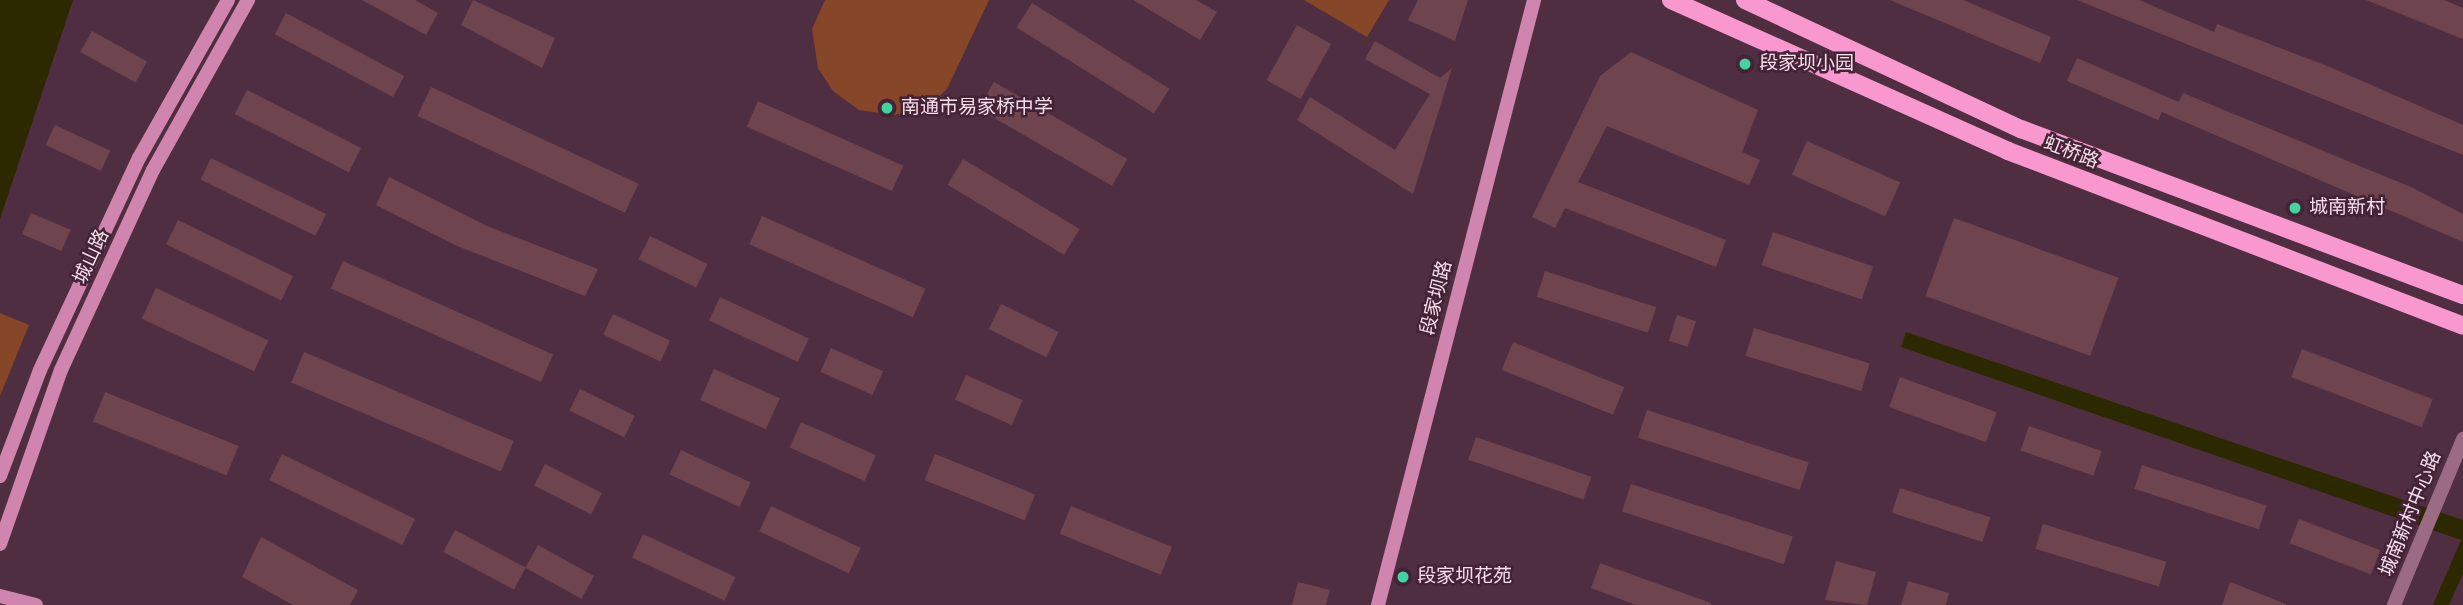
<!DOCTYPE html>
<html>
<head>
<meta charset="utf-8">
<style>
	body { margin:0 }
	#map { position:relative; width:2463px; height:605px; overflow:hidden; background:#502e41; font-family:Karla,"Noto Sans SC",sans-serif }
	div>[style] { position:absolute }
	.green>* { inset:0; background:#864628 }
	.water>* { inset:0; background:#2c2900 }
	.building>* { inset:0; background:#6e444e; transform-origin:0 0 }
	.street>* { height:14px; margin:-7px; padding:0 7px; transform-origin:7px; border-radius:7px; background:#9b6b85 }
	.secondary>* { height:14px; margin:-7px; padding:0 7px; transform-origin:7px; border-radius:7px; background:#d085af }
	.primary>* { height:18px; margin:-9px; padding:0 9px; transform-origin:9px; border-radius:9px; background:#f998cf }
	.dots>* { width:19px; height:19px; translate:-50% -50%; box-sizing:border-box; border:4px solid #452337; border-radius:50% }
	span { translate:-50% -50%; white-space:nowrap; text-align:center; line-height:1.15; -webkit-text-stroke:5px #452337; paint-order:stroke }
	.poi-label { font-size:19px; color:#f6dfeb }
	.left { translate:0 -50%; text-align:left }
	.street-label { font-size:19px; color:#f6dfeb }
</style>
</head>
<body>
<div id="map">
	<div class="green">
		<div style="clip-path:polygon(825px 0,989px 0,947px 89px,927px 107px,894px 115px,859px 110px,833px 91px,818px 68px,812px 29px)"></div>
		<div style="clip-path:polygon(1304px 0,1389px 0,1367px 37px)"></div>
		<div style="clip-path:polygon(0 313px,29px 325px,0 396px)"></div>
	</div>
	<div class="water">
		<div style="clip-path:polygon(0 0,73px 0,0 219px)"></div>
		<div style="clip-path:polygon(1906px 332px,2463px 520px,2463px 574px,2449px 605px,2433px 605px,2461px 540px,1901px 347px)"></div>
	</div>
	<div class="building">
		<div style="clip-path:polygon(362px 0,415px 0,438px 13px,426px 35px)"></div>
		<div style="clip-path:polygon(473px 0,555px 38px,542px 68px,461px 25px)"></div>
		<div style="clip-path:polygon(1133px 0,1196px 0,1217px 12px,1200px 40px)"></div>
		<div style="clip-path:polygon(1418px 0,1468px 0,1455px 41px,1408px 20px)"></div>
		<div style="clip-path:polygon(1890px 0,1963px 0,2051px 37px,2040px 63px)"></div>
		<div style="clip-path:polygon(2077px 0,2139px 0,2214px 32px,2217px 24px,2330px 67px,2463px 125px,2463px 155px)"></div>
		<div style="clip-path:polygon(2366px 0,2444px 0,2463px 8px,2463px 39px)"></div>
		<div style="left:1032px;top:3px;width:162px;height:29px;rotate:32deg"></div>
		<div style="left:286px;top:13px;width:134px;height:24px;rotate:28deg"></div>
		<div style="left:1297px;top:25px;width:39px;height:63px;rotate:29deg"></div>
		<div style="left:92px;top:31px;width:63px;height:24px;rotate:29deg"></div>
		<div style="clip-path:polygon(1375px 41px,1440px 78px,1452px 68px,1413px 194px,1297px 120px,1310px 97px,1395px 150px,1430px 94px,1365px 59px)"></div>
		<div style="clip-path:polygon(1631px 52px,1758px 110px,1742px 152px,1760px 160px,1749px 185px,1607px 126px,1578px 182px,1726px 240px,1716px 267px,1565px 208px,1555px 228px,1532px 217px,1600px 76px)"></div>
		<div style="clip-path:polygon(2077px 58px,2179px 102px,2183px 93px,2413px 188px,2463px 214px,2463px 242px,2162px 112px,2158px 120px,2067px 81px)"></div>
		<div style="left:994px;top:82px;width:154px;height:31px;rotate:30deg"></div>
		<div style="left:431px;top:87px;width:229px;height:32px;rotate:25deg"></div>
		<div style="left:247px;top:90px;width:128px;height:27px;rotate:27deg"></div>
		<div style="left:758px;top:101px;width:159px;height:28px;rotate:24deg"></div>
		<div style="left:55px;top:125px;width:61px;height:22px;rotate:25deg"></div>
		<div style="left:1807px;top:141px;width:102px;height:37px;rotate:24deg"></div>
		<div style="left:211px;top:158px;width:128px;height:24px;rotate:26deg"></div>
		<div style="left:963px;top:159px;width:136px;height:30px;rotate:31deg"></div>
		<div style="clip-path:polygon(389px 177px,487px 226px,598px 269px,585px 296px,457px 246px,376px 205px)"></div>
		<div style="left:31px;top:213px;width:43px;height:23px;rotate:23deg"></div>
		<div style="left:762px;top:216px;width:179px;height:31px;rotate:24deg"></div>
		<div style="left:1954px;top:218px;width:175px;height:83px;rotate:20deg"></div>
		<div style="left:178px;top:220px;width:128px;height:27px;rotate:26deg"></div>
		<div style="left:1773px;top:232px;width:106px;height:35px;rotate:19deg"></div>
		<div style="left:650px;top:236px;width:64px;height:26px;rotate:26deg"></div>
		<div style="left:343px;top:261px;width:230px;height:30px;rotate:24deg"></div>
		<div style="left:1545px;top:271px;width:117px;height:27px;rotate:18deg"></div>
		<div style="left:156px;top:288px;width:124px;height:34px;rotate:25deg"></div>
		<div style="left:720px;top:297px;width:98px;height:26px;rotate:25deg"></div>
		<div style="left:1001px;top:304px;width:64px;height:28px;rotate:26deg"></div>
		<div style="left:613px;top:314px;width:63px;height:23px;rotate:25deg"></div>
		<div style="left:1677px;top:315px;width:20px;height:27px;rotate:18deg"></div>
		<div style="left:1754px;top:328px;width:121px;height:29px;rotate:17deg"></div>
		<div style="left:1513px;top:342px;width:120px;height:30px;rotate:22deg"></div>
		<div style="left:831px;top:348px;width:57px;height:26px;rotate:24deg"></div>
		<div style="left:2302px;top:349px;width:140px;height:30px;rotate:21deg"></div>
		<div style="left:304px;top:352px;width:228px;height:33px;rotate:23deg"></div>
		<div style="left:714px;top:369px;width:72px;height:34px;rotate:24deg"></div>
		<div style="left:966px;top:375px;width:62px;height:27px;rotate:24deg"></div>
		<div style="left:1900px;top:377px;width:103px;height:32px;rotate:20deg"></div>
		<div style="left:580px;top:389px;width:61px;height:24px;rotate:26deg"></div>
		<div style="left:105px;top:392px;width:144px;height:32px;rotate:22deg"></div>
		<div style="left:1647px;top:410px;width:170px;height:29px;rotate:18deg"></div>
		<div style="left:801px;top:422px;width:82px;height:28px;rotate:24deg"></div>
		<div style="left:2029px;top:426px;width:77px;height:26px;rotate:19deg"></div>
		<div style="left:1476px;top:437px;width:122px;height:24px;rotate:19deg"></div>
		<div style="left:681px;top:450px;width:77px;height:27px;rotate:25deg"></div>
		<div style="left:282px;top:454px;width:148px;height:29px;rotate:26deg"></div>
		<div style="left:935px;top:454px;width:108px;height:28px;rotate:22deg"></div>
		<div style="left:545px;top:464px;width:64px;height:24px;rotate:27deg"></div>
		<div style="left:2142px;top:465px;width:131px;height:25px;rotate:18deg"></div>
		<div style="left:1631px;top:484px;width:170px;height:29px;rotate:18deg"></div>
		<div style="left:1900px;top:488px;width:95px;height:26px;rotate:18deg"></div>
		<div style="left:771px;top:506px;width:99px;height:28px;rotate:25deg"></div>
		<div style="left:1071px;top:506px;width:109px;height:30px;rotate:22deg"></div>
		<div style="left:2299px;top:519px;width:87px;height:26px;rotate:21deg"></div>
		<div style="left:2043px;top:524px;width:129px;height:26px;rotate:17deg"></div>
		<div style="left:455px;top:530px;width:80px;height:25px;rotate:28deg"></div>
		<div style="left:643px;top:534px;width:102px;height:26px;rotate:25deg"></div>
		<div style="clip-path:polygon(261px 537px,358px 590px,350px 605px,293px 605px,242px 577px)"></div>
		<div style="left:538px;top:545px;width:64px;height:26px;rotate:29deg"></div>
		<div style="clip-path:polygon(1836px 561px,1876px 572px,1867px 605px,1825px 600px)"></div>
		<div style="clip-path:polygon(1600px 563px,1711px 603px,1711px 605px,1636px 605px,1591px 588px)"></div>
		<div style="clip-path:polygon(1908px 581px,1949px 593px,1946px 605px,1901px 605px)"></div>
		<div style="clip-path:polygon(1298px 582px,1330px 590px,1326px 605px,1292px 605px)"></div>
		<div style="clip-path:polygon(2230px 582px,2286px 604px,2286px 605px,2222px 605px)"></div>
	</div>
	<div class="street">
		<div style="left:2394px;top:605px;width:180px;rotate:-67.4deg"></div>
	</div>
	<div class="secondary">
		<div style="left:0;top:476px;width:113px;rotate:-69.3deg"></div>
		<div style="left:40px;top:370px;width:234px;rotate:-65deg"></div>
		<div style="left:139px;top:158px;width:181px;rotate:-60.6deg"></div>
		<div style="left:0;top:544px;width:184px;rotate:-70.7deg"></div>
		<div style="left:61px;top:370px;width:220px;rotate:-65.3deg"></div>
		<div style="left:153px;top:170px;width:195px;rotate:-60.8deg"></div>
		<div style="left:0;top:596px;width:37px;rotate:14deg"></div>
		<div style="left:1378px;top:605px;width:625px;rotate:-75.54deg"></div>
	</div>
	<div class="primary">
		<div style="left:1671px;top:0;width:369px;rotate:24.1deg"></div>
		<div style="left:2008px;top:151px;width:487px;rotate:21deg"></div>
		<div style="left:1745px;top:0;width:305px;rotate:25.1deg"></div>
		<div style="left:2021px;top:129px;width:472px;rotate:20.6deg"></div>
	</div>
	<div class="dots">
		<div style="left:1745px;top:64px;background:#42d4a0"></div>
		<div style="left:887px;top:108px;background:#42d4a0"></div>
		<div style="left:2295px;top:208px;background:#42d4a0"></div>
		<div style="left:1403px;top:577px;background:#42d4a0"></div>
	</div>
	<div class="poi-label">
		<span class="left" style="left:1759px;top:64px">段家坝小园</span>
		<span class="left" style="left:901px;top:108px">南通市易家桥中学</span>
		<span class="left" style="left:2309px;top:208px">城南新村</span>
		<span class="left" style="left:1417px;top:577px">段家坝花苑</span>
	</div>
	<div class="street-label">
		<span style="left:2071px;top:153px;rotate:21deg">虹桥路</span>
		<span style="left:92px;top:257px;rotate:-65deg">城山路</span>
		<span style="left:1437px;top:298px;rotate:-76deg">段家坝路</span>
		<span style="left:2411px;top:514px;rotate:-68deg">城南新村中心路</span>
	</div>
</div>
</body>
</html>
